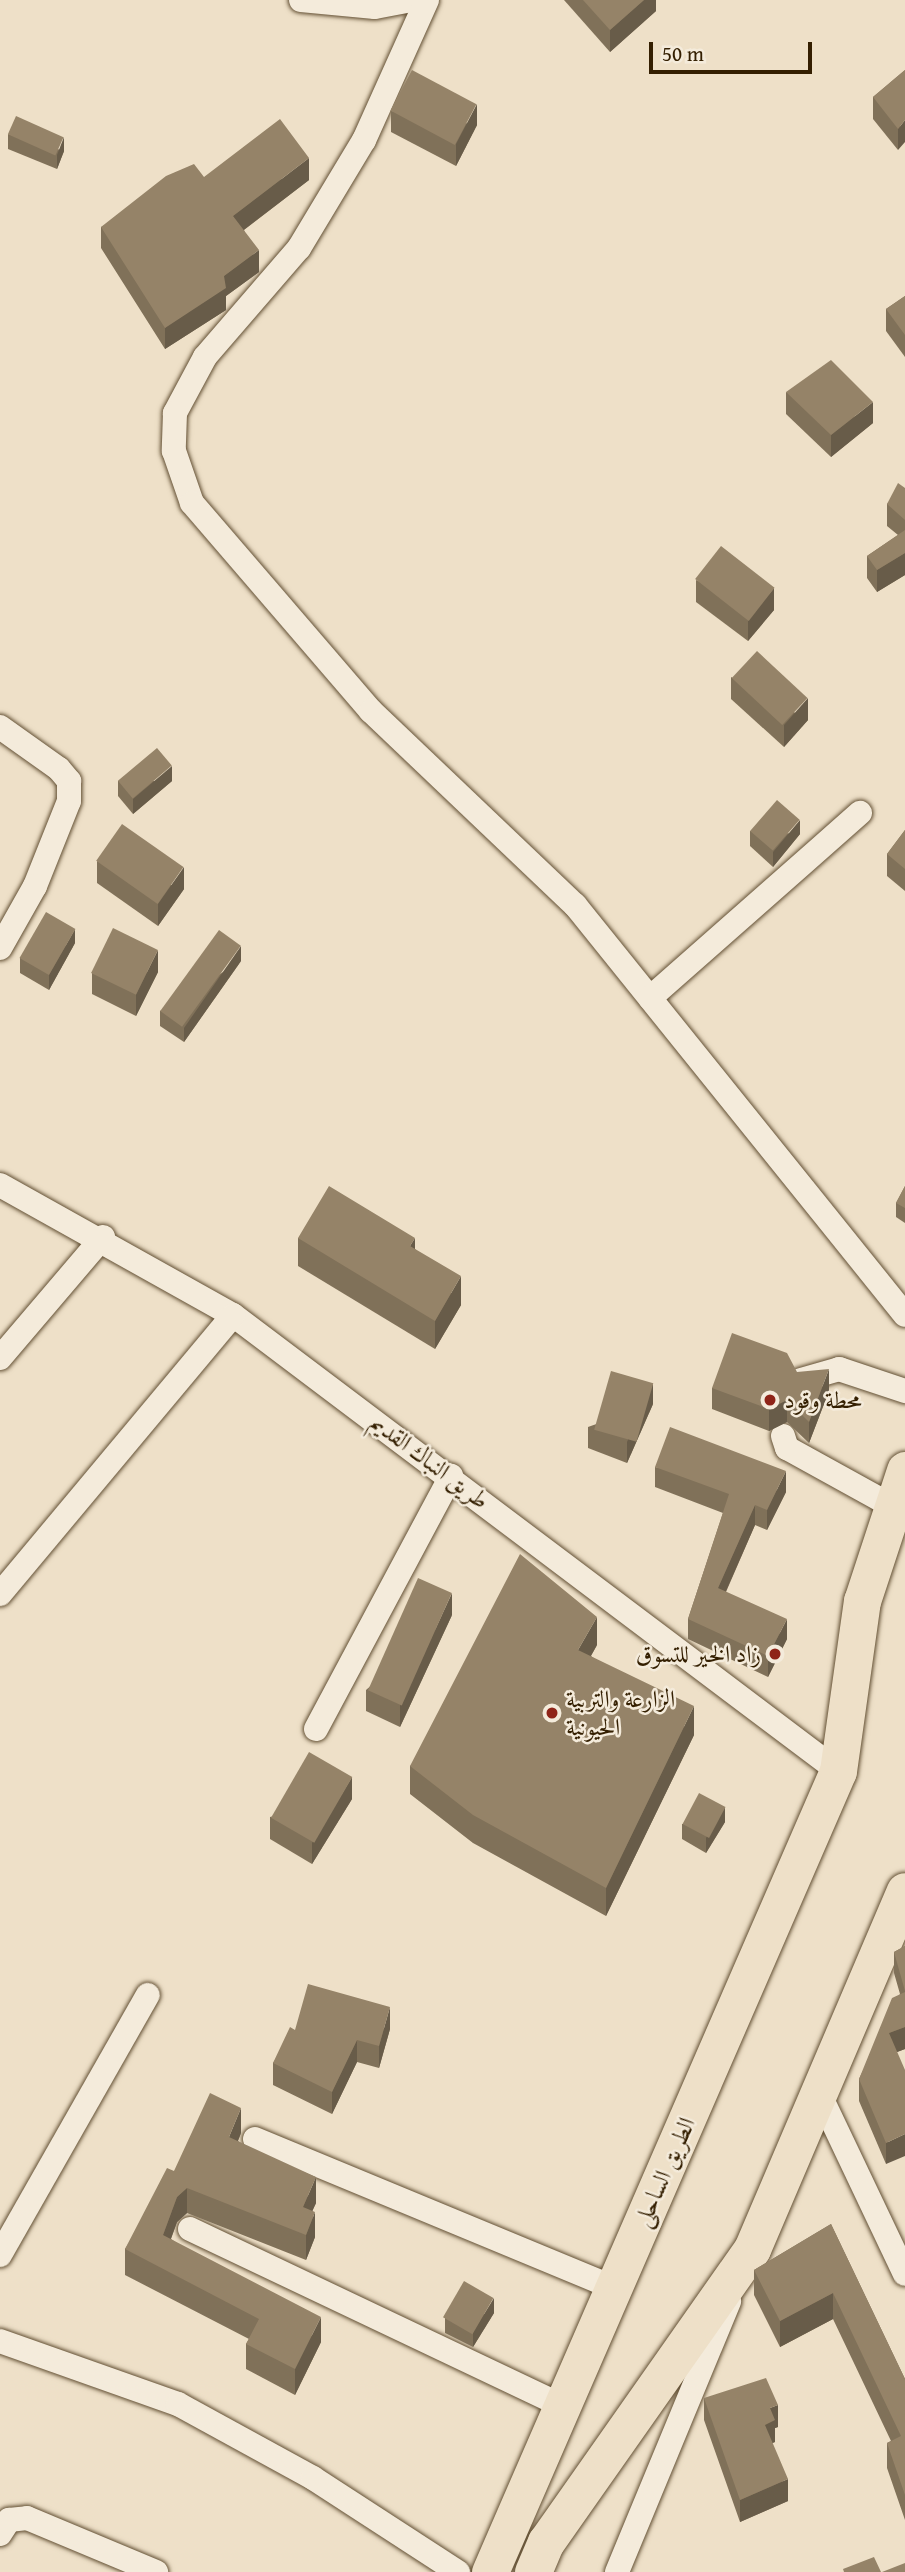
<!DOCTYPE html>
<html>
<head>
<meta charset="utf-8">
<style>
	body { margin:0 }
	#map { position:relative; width:905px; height:2572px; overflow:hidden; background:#eee0c8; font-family:"Gentium Book Plus",Amiri,serif }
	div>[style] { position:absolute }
	.roads { filter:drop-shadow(0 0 2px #624f33) drop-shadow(0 0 2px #624f33) }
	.minor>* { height:24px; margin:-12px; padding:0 12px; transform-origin:12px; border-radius:12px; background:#f4ebdb }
	.highway>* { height:37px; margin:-18.5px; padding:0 18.5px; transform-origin:18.5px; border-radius:18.5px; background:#eee0c8 }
	.wall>* { inset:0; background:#807159 }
	.shaded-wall>* { inset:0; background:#685c49 }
	.building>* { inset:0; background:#958368; transform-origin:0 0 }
	.dots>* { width:19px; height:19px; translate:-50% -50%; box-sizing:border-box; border:4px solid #f4ebdb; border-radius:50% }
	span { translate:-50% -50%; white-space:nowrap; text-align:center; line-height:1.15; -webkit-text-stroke:5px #f4ebdb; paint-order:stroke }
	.poi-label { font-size:24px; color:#341f01 }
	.left { translate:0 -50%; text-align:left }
	.right { translate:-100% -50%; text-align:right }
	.street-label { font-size:24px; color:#341f01 }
	.scale { position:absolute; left:649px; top:42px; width:163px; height:32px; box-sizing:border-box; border:4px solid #341f01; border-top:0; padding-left:9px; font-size:21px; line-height:24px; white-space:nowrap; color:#341f01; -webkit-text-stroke:5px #f4ebdb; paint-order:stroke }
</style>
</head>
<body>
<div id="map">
	<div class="roads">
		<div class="minor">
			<div style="left:301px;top:0;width:74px;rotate:5.4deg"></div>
			<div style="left:375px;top:7px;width:36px;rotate:-11deg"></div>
			<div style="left:427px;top:0;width:154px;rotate:114.2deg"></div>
			<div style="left:364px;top:140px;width:126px;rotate:121deg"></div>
			<div style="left:299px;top:248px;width:144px;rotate:130.8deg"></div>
			<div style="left:205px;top:357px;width:64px;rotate:118.2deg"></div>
			<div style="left:175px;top:413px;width:38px;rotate:92deg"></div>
			<div style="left:174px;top:451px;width:55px;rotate:70.9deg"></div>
			<div style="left:192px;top:503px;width:274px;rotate:49.3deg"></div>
			<div style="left:371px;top:711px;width:282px;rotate:43.6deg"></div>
			<div style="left:575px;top:905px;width:526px;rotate:51.17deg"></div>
			<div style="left:0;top:727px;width:72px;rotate:35.4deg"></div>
			<div style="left:59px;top:769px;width:16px;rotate:50deg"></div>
			<div style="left:69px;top:781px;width:20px;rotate:90deg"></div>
			<div style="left:69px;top:801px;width:92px;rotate:111.8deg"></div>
			<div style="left:35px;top:886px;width:71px;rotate:119.4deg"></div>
			<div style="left:650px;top:998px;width:280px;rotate:-41.4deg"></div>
			<div style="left:0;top:1185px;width:267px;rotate:29.2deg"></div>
			<div style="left:233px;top:1315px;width:758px;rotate:37.01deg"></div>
			<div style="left:0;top:1358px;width:159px;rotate:-49.6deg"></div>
			<div style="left:801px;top:1380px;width:40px;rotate:-16deg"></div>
			<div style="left:839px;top:1369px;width:70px;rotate:18.4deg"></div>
			<div style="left:783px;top:1436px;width:13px;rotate:72deg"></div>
			<div style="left:787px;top:1448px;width:120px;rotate:28.9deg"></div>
			<div style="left:0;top:1594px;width:363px;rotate:-50.1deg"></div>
			<div style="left:316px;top:1729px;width:287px;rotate:-61.9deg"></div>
			<div style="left:819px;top:2093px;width:200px;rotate:64.6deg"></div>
			<div style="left:255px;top:2139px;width:389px;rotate:22.5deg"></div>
			<div style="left:190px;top:2229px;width:412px;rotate:25.4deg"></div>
			<div style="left:0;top:2255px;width:299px;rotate:-60.4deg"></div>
			<div style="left:0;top:2341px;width:189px;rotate:19.5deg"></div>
			<div style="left:178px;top:2404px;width:154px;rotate:28.7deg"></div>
			<div style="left:313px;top:2478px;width:173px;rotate:33deg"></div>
			<div style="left:0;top:2534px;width:17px;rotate:-57deg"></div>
			<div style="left:9px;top:2520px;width:18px;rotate:-6deg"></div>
			<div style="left:27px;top:2518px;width:140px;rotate:22.7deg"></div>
			<div style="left:617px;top:2572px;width:293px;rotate:-67.5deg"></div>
		</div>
		<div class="highway">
			<div style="left:490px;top:2572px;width:873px;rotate:-66.52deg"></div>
			<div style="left:838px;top:1771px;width:172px;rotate:-82deg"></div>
			<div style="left:862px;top:1601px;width:138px;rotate:-71.8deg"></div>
			<div style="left:533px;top:2572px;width:33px;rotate:-67deg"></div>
			<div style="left:546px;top:2542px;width:358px;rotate:-54.9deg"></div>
			<div style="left:752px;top:2249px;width:389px;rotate:-66.9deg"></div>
		</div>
	</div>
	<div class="wall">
		<div style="clip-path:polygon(564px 0,656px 0,656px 11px,610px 52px)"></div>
		<div style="clip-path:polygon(905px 70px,898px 150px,873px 119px,873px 97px)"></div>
		<div style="clip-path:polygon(391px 111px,477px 125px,456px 166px,391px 132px)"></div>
		<div style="clip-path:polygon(8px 134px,64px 151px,57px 169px,8px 149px)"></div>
		<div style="clip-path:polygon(204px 177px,309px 180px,244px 230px,259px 272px,226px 296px,226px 310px,165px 349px,101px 248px,101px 227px)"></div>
		<div style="clip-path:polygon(905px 296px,905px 357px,886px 331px,886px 309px)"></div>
		<div style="clip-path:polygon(786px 392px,873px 423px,831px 457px,786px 414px)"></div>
		<div style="clip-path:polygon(905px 488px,905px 575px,877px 592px,867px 578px,867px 556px,898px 535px,887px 526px,887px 504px)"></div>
		<div style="clip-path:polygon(696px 580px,774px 610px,748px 641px,696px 602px)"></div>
		<div style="clip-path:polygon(731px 677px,808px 720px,784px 747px,731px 699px)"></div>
		<div style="clip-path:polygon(118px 781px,172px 781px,133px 814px,118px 796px)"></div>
		<div style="clip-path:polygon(905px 830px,905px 891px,887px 876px,887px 854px)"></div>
		<div style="clip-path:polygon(750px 831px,800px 834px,773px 867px,750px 846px)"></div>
		<div style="clip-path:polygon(97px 861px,184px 889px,158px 926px,97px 883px)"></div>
		<div style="clip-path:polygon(75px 943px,49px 990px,20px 973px,20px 958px)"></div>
		<div style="clip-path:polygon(241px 961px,184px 1042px,160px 1026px,160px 1011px)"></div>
		<div style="clip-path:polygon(158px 972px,136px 1016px,92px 994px,92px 973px)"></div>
		<div style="clip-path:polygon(905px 1186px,905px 1223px,896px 1217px,896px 1203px)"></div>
		<div style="clip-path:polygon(298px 1238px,415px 1249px,461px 1305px,435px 1349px,298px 1266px)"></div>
		<div style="clip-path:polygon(797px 1372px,829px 1391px,809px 1443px,787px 1422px,769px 1431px,712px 1409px,712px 1388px)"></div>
		<div style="clip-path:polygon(653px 1404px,627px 1463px,588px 1448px,588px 1427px)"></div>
		<div style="clip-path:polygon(655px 1467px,786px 1492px,767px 1530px,755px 1525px,726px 1592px,787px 1639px,768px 1677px,688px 1639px,688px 1619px,723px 1513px,655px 1487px)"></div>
		<div style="clip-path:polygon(452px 1615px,400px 1727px,366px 1711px,366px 1690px)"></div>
		<div style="clip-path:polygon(597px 1645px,591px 1656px,694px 1735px,606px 1916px,473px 1843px,410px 1794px,410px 1766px)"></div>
		<div style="clip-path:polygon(352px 1799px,312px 1864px,270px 1839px,270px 1817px)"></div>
		<div style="clip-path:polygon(725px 1822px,706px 1853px,682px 1839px,682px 1824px)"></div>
		<div style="clip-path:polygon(905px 1946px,905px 2049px,897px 2052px,886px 2164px,859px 2101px,859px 2079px,900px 1994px,894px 1973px,894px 1952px)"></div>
		<div style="clip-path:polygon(390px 2029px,379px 2068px,357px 2062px,332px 2114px,273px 2085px,273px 2063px,295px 2030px)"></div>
		<div style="clip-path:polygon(241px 2133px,238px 2141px,316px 2203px,312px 2211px,315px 2237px,306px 2260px,187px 2213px,177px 2222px,171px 2239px,321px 2342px,295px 2395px,246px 2369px,246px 2344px,249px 2339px,125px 2275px,125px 2249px,174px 2171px)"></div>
		<div style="clip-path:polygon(831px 2224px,905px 2379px,905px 2520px,887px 2468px,887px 2443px,891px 2441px,833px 2319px,780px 2347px,754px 2295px,754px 2270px)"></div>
		<div style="clip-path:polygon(494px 2313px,473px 2347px,445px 2333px,445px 2318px)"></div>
		<div style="clip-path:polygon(704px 2398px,778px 2427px,775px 2428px,775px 2442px,772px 2443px,788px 2501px,740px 2522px,704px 2420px)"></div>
	</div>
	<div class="shaded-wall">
		<div style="clip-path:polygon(644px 0,656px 0,656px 11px,610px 52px,610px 30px)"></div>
		<div style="clip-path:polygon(477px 104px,477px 125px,456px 166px,456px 144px)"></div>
		<div style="clip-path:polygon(905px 120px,905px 142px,898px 150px,898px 129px)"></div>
		<div style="clip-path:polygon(64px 137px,64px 151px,57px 169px,57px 155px)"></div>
		<div style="clip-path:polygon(309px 158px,309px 180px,233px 238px,233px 216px)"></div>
		<div style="clip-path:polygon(259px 250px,259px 272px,226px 296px,226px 310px,165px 349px,165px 328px,224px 276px)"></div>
		<div style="clip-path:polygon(873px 402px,873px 423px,831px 457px,831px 435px)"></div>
		<div style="clip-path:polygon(905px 553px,905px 575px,877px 592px,877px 570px)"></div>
		<div style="clip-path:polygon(774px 588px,774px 610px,748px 641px,748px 619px)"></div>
		<div style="clip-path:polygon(808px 698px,808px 720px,784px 747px,784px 725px)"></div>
		<div style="clip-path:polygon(172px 766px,172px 781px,133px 814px,133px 799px)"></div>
		<div style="clip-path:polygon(800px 820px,800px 834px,773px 867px,773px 852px)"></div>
		<div style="clip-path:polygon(184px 867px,184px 889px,158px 926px,158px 904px)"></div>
		<div style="clip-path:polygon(75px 929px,75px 943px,49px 990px,49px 975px)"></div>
		<div style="clip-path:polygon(241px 946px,241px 961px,184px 1042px,184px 1028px)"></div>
		<div style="clip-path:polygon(158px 950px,158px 972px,136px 1016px,136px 994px)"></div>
		<div style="clip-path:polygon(415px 1238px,415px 1266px,410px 1246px)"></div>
		<div style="clip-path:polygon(461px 1276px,461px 1305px,435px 1349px,435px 1321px)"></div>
		<div style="clip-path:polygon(829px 1369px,829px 1391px,809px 1443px,809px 1422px)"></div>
		<div style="clip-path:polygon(653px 1383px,653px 1404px,627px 1463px,627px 1442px)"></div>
		<div style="clip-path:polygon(787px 1400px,787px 1422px,769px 1431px,769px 1409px)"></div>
		<div style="clip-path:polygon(786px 1471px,786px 1492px,767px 1530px,767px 1510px)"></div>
		<div style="clip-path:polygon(755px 1505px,755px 1525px,718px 1609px,718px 1588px)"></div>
		<div style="clip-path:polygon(452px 1593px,452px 1615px,400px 1727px,400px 1706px)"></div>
		<div style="clip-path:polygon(597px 1617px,597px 1645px,578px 1678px,578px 1650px)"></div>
		<div style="clip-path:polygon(787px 1619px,787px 1639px,768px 1677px,768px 1656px)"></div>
		<div style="clip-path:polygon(694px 1706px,694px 1735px,606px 1916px,606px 1888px)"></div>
		<div style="clip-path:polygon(352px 1777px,352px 1799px,312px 1864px,312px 1843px)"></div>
		<div style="clip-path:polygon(725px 1807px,725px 1822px,706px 1853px,706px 1838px)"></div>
		<div style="clip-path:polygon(390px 2007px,390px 2029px,379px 2068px,379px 2046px)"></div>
		<div style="clip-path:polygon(905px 2027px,905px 2049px,889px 2055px,889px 2033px)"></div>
		<div style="clip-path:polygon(357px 2040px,357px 2062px,332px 2114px,332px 2092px)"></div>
		<div style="clip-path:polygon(241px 2108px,241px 2133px,229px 2162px,229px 2137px)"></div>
		<div style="clip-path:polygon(905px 2134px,905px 2156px,886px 2164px,886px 2143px)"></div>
		<div style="clip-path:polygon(316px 2177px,316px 2203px,303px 2232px,303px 2207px)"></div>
		<div style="clip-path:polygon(187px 2188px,187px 2213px,177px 2222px,163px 2260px,163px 2235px,177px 2197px)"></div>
		<div style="clip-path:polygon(315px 2212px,315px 2237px,306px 2260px,306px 2235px)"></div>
		<div style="clip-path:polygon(833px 2293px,833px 2319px,780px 2347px,780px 2321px)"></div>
		<div style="clip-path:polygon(494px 2298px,494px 2313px,473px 2347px,473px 2332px)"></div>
		<div style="clip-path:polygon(321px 2317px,321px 2342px,295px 2395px,295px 2369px)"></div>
		<div style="clip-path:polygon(778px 2405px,778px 2427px,775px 2428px,775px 2442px,765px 2446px,765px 2425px,770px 2408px)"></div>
		<div style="clip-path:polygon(788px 2479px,788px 2501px,740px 2522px,740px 2500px)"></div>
	</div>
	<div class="building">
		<div style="clip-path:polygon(583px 0,644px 0,610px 30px)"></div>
		<div style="left:412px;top:70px;width:73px;height:46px;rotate:28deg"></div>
		<div style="clip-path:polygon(905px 70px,905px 120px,898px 129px,873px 97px)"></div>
		<div style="left:16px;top:116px;width:52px;height:20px;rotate:24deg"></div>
		<div style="clip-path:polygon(280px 119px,309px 158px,233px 216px,259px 250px,224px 276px,226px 288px,165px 328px,101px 227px,166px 176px,194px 164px,204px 177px)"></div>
		<div style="clip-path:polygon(905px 296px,905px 335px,886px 309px)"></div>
		<div style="clip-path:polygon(831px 360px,873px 402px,831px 435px,786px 392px)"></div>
		<div style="clip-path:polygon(898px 483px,905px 488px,905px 520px,887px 504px)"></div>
		<div style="clip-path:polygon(905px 530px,905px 553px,877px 570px,867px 556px)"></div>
		<div style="left:721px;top:546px;width:68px;height:42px;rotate:38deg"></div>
		<div style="left:757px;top:651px;width:69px;height:37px;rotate:43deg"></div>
		<div style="left:157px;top:748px;width:23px;height:51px;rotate:50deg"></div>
		<div style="left:777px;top:800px;width:30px;height:41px;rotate:41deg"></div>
		<div style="left:122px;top:824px;width:75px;height:45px;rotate:35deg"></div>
		<div style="clip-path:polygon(905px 830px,905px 869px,887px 854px)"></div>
		<div style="left:46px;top:912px;width:34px;height:53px;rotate:30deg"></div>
		<div style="left:113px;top:928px;width:50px;height:50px;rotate:26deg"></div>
		<div style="left:219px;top:930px;width:27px;height:100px;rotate:36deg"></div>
		<div style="clip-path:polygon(329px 1186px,415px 1238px,410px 1246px,461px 1276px,435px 1321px,298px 1238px)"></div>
		<div style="clip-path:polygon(905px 1186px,905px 1208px,896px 1203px)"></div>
		<div style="clip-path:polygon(732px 1333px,787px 1353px,797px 1372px,829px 1369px,809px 1422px,787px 1400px,769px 1409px,712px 1388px)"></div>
		<div style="left:611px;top:1371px;width:44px;height:61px;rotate:16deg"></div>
		<div style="clip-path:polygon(670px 1427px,786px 1471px,767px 1510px,755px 1505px,718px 1588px,787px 1619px,768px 1656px,688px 1619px,729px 1494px,655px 1467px)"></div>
		<div style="clip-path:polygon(520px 1554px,597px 1617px,578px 1650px,694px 1706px,606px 1888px,473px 1815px,410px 1766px)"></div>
		<div style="left:418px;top:1578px;width:37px;height:123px;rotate:24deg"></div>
		<div style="left:309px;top:1752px;width:50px;height:76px;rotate:30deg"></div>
		<div style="left:699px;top:1793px;width:30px;height:35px;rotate:28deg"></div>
		<div style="clip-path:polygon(905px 1946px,905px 1991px,894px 1952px)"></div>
		<div style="clip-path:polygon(308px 1984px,390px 2007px,379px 2046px,357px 2040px,332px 2092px,273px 2063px,290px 2027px,295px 2030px)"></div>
		<div style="clip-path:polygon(905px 1992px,905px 2027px,889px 2033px,905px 2070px,905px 2134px,886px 2143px,859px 2079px,892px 1998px)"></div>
		<div style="clip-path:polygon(210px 2093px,241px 2108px,229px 2137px,316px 2177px,303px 2207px,315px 2212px,306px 2235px,187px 2188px,177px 2197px,163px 2235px,321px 2317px,295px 2369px,246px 2344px,259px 2319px,125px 2249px,167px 2168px,174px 2171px)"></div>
		<div style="clip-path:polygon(831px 2224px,905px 2379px,905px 2495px,887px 2443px,901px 2436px,833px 2293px,780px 2321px,754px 2270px)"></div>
		<div style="left:464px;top:2281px;width:34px;height:42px;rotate:30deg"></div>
		<div style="clip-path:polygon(766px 2378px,778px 2405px,770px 2408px,775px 2420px,765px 2425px,788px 2479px,740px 2500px,704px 2398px)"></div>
		<div style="clip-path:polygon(874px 2557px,881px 2572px,844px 2572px,843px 2569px)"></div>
		<div style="clip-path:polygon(905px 2563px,905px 2572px,882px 2572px)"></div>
	</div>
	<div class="dots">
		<div style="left:770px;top:1400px;background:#8f2418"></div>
		<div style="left:775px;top:1654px;background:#8f2418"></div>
		<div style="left:552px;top:1713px;background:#8f2418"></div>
	</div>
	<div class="poi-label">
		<span class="left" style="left:784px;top:1400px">محطة وقود</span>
		<span class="right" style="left:761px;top:1654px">زاد الخير للتسوق</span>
		<span class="left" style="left:566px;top:1713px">الزارعة والتربية<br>الحيونية</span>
	</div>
	<div class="street-label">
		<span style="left:430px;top:1461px;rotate:37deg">طريق النباك القديم</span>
		<span style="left:664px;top:2172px;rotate:-66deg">الطريق الساحلى</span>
	</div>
	<div class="scale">50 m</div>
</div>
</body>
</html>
